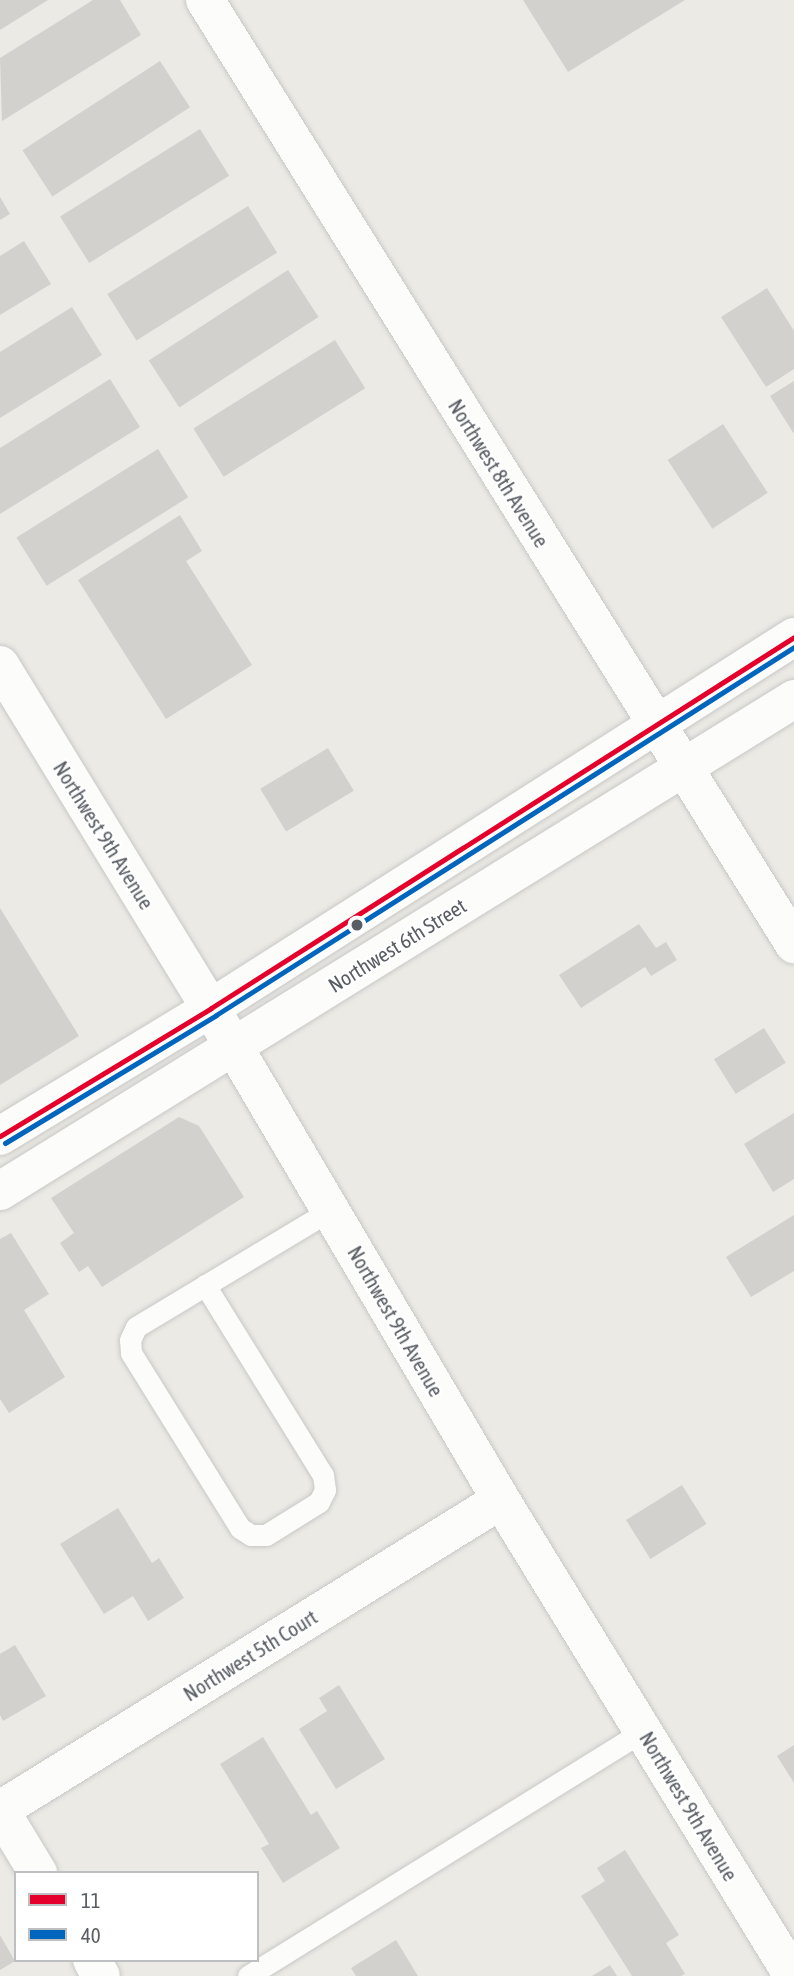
<!DOCTYPE html>
<html>
<head>
<meta charset="utf-8">
<style>
	body { margin:0 }
	#map { position:relative; width:794px; height:1976px; overflow:hidden; background:#ebeae5; font-family:"Asap Condensed",sans-serif }
	div>[style] { position:absolute }
	.building>* { inset:0; background:#d2d1ce; transform-origin:0 0 }
	.roads { filter:drop-shadow(0 0 2px #c8c8c7) drop-shadow(0 0 2px #c8c8c7) }
	.service>* { height:21px; margin:-10.5px; padding:0 10.5px; transform-origin:10.5px; border-radius:10.5px; background:#fcfcfb }
	.minor>* { height:38px; margin:-19px; padding:0 19px; transform-origin:19px; border-radius:19px; background:#fcfcfb }
	.tertiary>* { height:38px; margin:-19px; padding:0 19px; transform-origin:19px; border-radius:19px; background:#fcfcfb }
	.secondary>* { height:38px; margin:-19px; padding:0 19px; transform-origin:19px; border-radius:19px; background:#fcfcfb }
	.bus-1>* { height:5px; margin:-2.5px; padding:0 2.5px; transform-origin:2.5px; border-radius:2.5px; background:#e4002b }
	.bus-2>* { height:5px; margin:-2.5px; padding:0 2.5px; transform-origin:2.5px; border-radius:2.5px; background:#0065bd }
	.dots>* { width:19px; height:19px; translate:-50% -50%; box-sizing:border-box; border:4px solid #fff; border-radius:50% }
	span { translate:-50% -50%; white-space:nowrap; text-align:center; line-height:1.15; -webkit-text-stroke:5px #fff; paint-order:stroke }
	.street-label { font-size:21px; color:#5a5e64 }
	.legend { position:absolute; left:14px; top:1871px; width:245px; height:91px; box-sizing:border-box; background:#fff; border:2px solid #bdbfc1; margin:0; padding:9px 12px; list-style:none; font-size:21px; color:#5a5e64 }
	.legend li { display:flex; align-items:center; gap:14px; height:35px }
	.legend b { width:35px; border:2px solid #bdbfc1 }
</style>
</head>
<body>
<div id="map">
	<div class="building">
		<div style="clip-path:polygon(0 0,48px 0,0 30px)"></div>
		<div style="clip-path:polygon(93px 0,120px 0,141px 35px,2px 121px,0 58px)"></div>
		<div style="clip-path:polygon(523px 0,685px 0,568px 72px)"></div>
		<div style="left:160px;top:61px;width:55px;height:164px;rotate:57deg"></div>
		<div style="left:200px;top:129px;width:55px;height:165px;rotate:58deg"></div>
		<div style="clip-path:polygon(0 197px,10px 214px,0 220px)"></div>
		<div style="left:248px;top:206px;width:55px;height:166px;rotate:58deg"></div>
		<div style="clip-path:polygon(24px 241px,51px 284px,0 315px,0 256px)"></div>
		<div style="left:288px;top:270px;width:56px;height:166px;rotate:57deg"></div>
		<div style="clip-path:polygon(767px 288px,794px 331px,794px 369px,766px 387px,721px 317px)"></div>
		<div style="clip-path:polygon(72px 307px,102px 355px,0 418px,0 352px)"></div>
		<div style="left:335px;top:340px;width:57px;height:167px;rotate:58deg"></div>
		<div style="clip-path:polygon(110px 379px,140px 427px,0 514px,0 448px)"></div>
		<div style="clip-path:polygon(794px 381px,794px 434px,770px 396px)"></div>
		<div style="left:723px;top:424px;width:82px;height:66px;rotate:57deg"></div>
		<div style="left:158px;top:449px;width:57px;height:167px;rotate:58deg"></div>
		<div style="clip-path:polygon(180px 515px,202px 551px,186px 561px,252px 665px,166px 719px,78px 580px)"></div>
		<div style="left:328px;top:748px;width:50px;height:79px;rotate:59deg"></div>
		<div style="clip-path:polygon(0 908px,79px 1036px,0 1085px)"></div>
		<div style="clip-path:polygon(639px 924px,656px 948px,666px 942px,677px 960px,651px 976px,645px 967px,581px 1008px,559px 975px)"></div>
		<div style="left:764px;top:1028px;width:41px;height:59px;rotate:58deg"></div>
		<div style="clip-path:polygon(794px 1113px,794px 1179px,773px 1192px,744px 1144px)"></div>
		<div style="clip-path:polygon(179px 1117px,199px 1126px,244px 1197px,102px 1287px,88px 1266px,79px 1272px,60px 1243px,74px 1233px,51px 1198px)"></div>
		<div style="clip-path:polygon(794px 1215px,794px 1271px,751px 1297px,726px 1257px)"></div>
		<div style="clip-path:polygon(11px 1233px,49px 1294px,24px 1310px,65px 1377px,9px 1413px,0 1399px,0 1239px)"></div>
		<div style="left:682px;top:1485px;width:46px;height:66px;rotate:58deg"></div>
		<div style="clip-path:polygon(118px 1508px,152px 1563px,159px 1558px,184px 1598px,148px 1621px,133px 1596px,104px 1614px,60px 1544px)"></div>
		<div style="clip-path:polygon(15px 1645px,46px 1696px,3px 1721px,0 1715px,0 1654px)"></div>
		<div style="clip-path:polygon(339px 1685px,385px 1759px,336px 1789px,299px 1729px,327px 1711px,319px 1698px)"></div>
		<div style="clip-path:polygon(263px 1737px,311px 1815px,317px 1811px,340px 1848px,283px 1883px,261px 1848px,269px 1844px,220px 1764px)"></div>
		<div style="clip-path:polygon(794px 1745px,794px 1783px,777px 1756px)"></div>
		<div style="clip-path:polygon(625px 1850px,679px 1935px,666px 1943px,685px 1974px,681px 1976px,632px 1976px,581px 1896px,605px 1881px,597px 1868px)"></div>
		<div style="clip-path:polygon(0 1935px,15px 1961px,0 1970px)"></div>
		<div style="clip-path:polygon(396px 1940px,418px 1976px,356px 1976px,351px 1968px)"></div>
		<div style="clip-path:polygon(610px 1965px,617px 1976px,592px 1976px)"></div>
	</div>
	<div class="roads">
		<div class="service">
			<div style="left:205px;top:1285px;width:224px;rotate:58.2deg"></div>
			<div style="left:323px;top:1475px;width:15px;rotate:82deg"></div>
			<div style="left:325px;top:1490px;width:13px;rotate:117deg"></div>
			<div style="left:319px;top:1502px;width:62px;rotate:148.1deg"></div>
			<div style="left:266px;top:1535px;width:15px;rotate:180deg"></div>
			<div style="left:251px;top:1535px;width:13px;rotate:-148deg"></div>
			<div style="left:240px;top:1528px;width:206px;rotate:-121.9deg"></div>
			<div style="left:131px;top:1353px;width:13px;rotate:-94deg"></div>
			<div style="left:130px;top:1340px;width:14px;rotate:-65deg"></div>
			<div style="left:136px;top:1327px;width:227px;rotate:-31deg"></div>
			<div style="left:248px;top:1976px;width:465px;rotate:-31.8deg"></div>
		</div>
		<div class="minor">
			<div style="left:205px;top:0;width:1113px;rotate:58.04deg"></div>
			<div style="left:0;top:1810px;width:589px;rotate:-31.75deg"></div>
			<div style="left:0;top:1810px;width:74px;rotate:58.9deg"></div>
			<div style="left:92px;top:1960px;width:18px;rotate:61deg"></div>
		</div>
		<div class="tertiary">
			<div style="left:0;top:1136px;width:247px;rotate:-31.2deg"></div>
			<div style="left:211px;top:1008px;width:691px;rotate:-32.47deg"></div>
			<div style="left:0;top:1191px;width:934px;rotate:-31.78deg"></div>
		</div>
		<div class="secondary">
			<div style="left:0;top:665px;width:448px;rotate:58.5deg"></div>
			<div style="left:234px;top:1047px;width:526px;rotate:59.48deg"></div>
			<div style="left:501px;top:1500px;width:558px;rotate:58.47deg"></div>
		</div>
	</div>
	<div class="bus-1">
		<div style="left:0;top:1136px;width:247px;rotate:-31.2deg"></div>
		<div style="left:211px;top:1008px;width:691px;rotate:-32.47deg"></div>
	</div>
	<div class="bus-2">
		<div style="left:5px;top:1143px;width:247px;rotate:-31.2deg"></div>
		<div style="left:216px;top:1015px;width:685px;rotate:-32.48deg"></div>
	</div>
	<div class="dots">
		<div style="left:357px;top:925px;background:#5a5e64"></div>
	</div>
	<div class="street-label">
		<span style="left:499px;top:473px;rotate:58deg">Northwest 8th Avenue</span>
		<span style="left:104px;top:835px;rotate:58deg">Northwest 9th Avenue</span>
		<span style="left:397px;top:945px;rotate:-32deg">Northwest 6th Street</span>
		<span style="left:396px;top:1321px;rotate:60deg">Northwest 9th Avenue</span>
		<span style="left:250px;top:1655px;rotate:-32deg">Northwest 5th Court</span>
		<span style="left:689px;top:1806px;rotate:59deg">Northwest 9th Avenue</span>
	</div>
	<ul class="legend">
	<li><b style="height:9px;background:#e4002b"></b>11</li>
	<li><b style="height:9px;background:#0065bd"></b>40</li>
	</ul>
</div>
</body>
</html>
